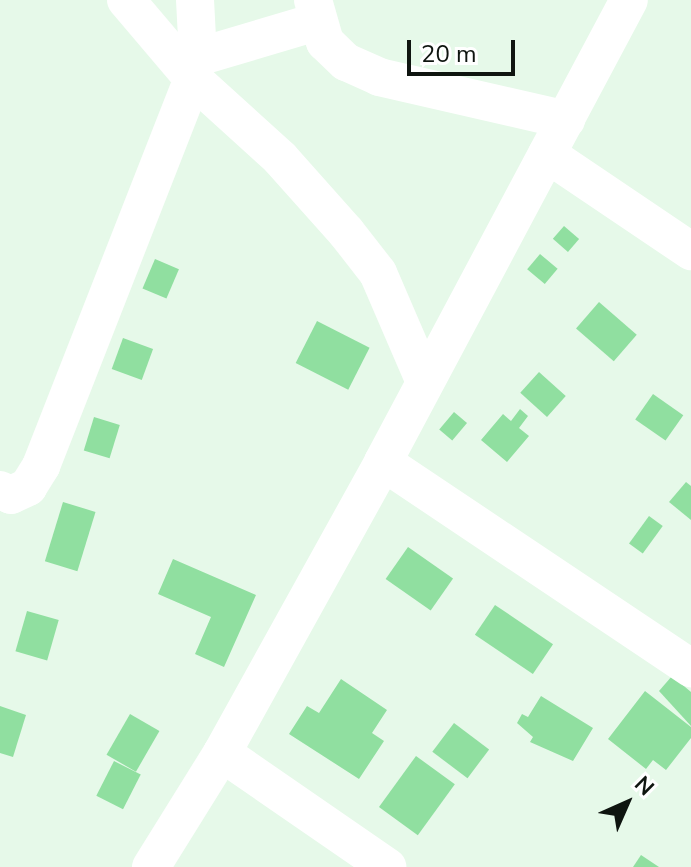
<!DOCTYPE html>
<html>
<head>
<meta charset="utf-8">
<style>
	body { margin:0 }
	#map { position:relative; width:691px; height:867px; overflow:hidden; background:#e6f9e9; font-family:"Nunito Sans",sans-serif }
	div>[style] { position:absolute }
	.building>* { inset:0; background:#90dfa0; transform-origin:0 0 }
	.minor>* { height:38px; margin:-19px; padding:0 19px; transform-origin:19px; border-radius:19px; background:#fff }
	span { translate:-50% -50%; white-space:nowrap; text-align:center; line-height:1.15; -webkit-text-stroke:8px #fff; paint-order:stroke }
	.north { position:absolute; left:587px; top:763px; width:80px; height:80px; -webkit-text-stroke:6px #fff; paint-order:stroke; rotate:45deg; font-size:22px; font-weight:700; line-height:32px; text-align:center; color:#0f1510 }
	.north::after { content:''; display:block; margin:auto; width:28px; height:36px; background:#0f1510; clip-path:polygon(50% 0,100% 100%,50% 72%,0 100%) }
	.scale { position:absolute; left:407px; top:40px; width:108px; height:36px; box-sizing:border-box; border:4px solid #0f1510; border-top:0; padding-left:10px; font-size:24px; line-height:28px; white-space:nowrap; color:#0f1510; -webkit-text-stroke:6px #fff; paint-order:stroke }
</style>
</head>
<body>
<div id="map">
	<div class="building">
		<div style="left:564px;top:226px;width:20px;height:17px;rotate:41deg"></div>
		<div style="left:540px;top:254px;width:23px;height:20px;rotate:40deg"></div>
		<div style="left:155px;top:259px;width:26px;height:32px;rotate:23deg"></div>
		<div style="left:599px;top:302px;width:50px;height:35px;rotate:41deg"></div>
		<div style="left:317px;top:321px;width:59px;height:47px;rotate:27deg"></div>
		<div style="left:123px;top:338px;width:32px;height:33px;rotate:20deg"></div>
		<div style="left:539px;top:372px;width:36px;height:28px;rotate:42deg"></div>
		<div style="left:653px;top:394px;width:37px;height:31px;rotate:35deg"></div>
		<div style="clip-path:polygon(520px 409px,528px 416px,519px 428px,529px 436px,507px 462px,481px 440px,503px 414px,511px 421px)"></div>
		<div style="left:454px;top:412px;width:17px;height:23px;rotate:40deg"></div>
		<div style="left:94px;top:417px;width:27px;height:35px;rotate:17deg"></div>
		<div style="clip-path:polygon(686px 482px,691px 486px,691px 520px,669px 502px)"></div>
		<div style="left:63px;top:502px;width:34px;height:62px;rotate:17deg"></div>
		<div style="left:649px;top:516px;width:17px;height:34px;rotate:36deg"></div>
		<div style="left:408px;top:547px;width:55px;height:39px;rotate:35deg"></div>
		<div style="clip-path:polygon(173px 559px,256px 595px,224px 667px,195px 654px,211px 617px,158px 594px)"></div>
		<div style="left:495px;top:605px;width:70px;height:36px;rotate:34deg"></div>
		<div style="left:27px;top:611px;width:33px;height:42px;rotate:16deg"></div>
		<div style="clip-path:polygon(672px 676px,691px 692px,691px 726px,659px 691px)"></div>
		<div style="clip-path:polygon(341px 679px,387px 710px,372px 733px,384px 741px,359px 779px,289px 734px,307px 706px,319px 713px)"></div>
		<div style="clip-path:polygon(645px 691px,691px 727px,691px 738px,666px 770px,653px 760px,646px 769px,608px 739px)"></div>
		<div style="clip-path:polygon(541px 696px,593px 728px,573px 761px,530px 742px,533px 737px,517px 723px,522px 714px,528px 717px)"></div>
		<div style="clip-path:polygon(0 706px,26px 715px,13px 757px,0 753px)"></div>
		<div style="left:130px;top:714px;width:34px;height:47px;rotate:30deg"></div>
		<div style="left:454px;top:723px;width:44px;height:36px;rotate:37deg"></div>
		<div style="left:416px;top:756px;width:48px;height:63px;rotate:36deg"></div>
		<div style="left:114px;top:761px;width:30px;height:39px;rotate:27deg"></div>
		<div style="clip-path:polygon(641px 855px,659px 867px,633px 867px)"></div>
	</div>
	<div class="minor">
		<div style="left:126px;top:0;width:104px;rotate:49.7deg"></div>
		<div style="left:193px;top:79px;width:118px;rotate:42.2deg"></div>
		<div style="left:280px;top:158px;width:99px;rotate:48.3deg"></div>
		<div style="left:346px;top:232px;width:52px;rotate:52deg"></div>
		<div style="left:378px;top:273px;width:116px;rotate:66.7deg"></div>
		<div style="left:313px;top:0;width:44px;rotate:74.1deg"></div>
		<div style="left:325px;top:42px;width:29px;rotate:44deg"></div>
		<div style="left:346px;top:62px;width:36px;rotate:24deg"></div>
		<div style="left:379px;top:77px;width:192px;rotate:12.9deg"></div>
		<div style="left:198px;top:57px;width:123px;rotate:-16.5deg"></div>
		<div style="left:547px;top:154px;width:174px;rotate:34deg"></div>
		<div style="left:383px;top:462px;width:371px;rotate:33.8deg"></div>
		<div style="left:0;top:490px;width:12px;rotate:24deg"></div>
		<div style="left:11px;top:495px;width:19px;rotate:-25deg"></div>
		<div style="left:28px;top:487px;width:25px;rotate:-58deg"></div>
		<div style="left:41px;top:466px;width:416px;rotate:-68.6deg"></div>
		<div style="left:193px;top:79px;width:23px;rotate:-77deg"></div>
		<div style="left:198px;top:57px;width:57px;rotate:-93deg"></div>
		<div style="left:222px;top:753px;width:201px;rotate:34.6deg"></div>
		<div style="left:151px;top:867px;width:134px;rotate:-58.1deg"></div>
		<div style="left:222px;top:753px;width:333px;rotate:-61deg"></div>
		<div style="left:383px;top:462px;width:523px;rotate:-61.97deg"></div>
	</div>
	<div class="north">N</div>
	<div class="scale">20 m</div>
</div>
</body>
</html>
